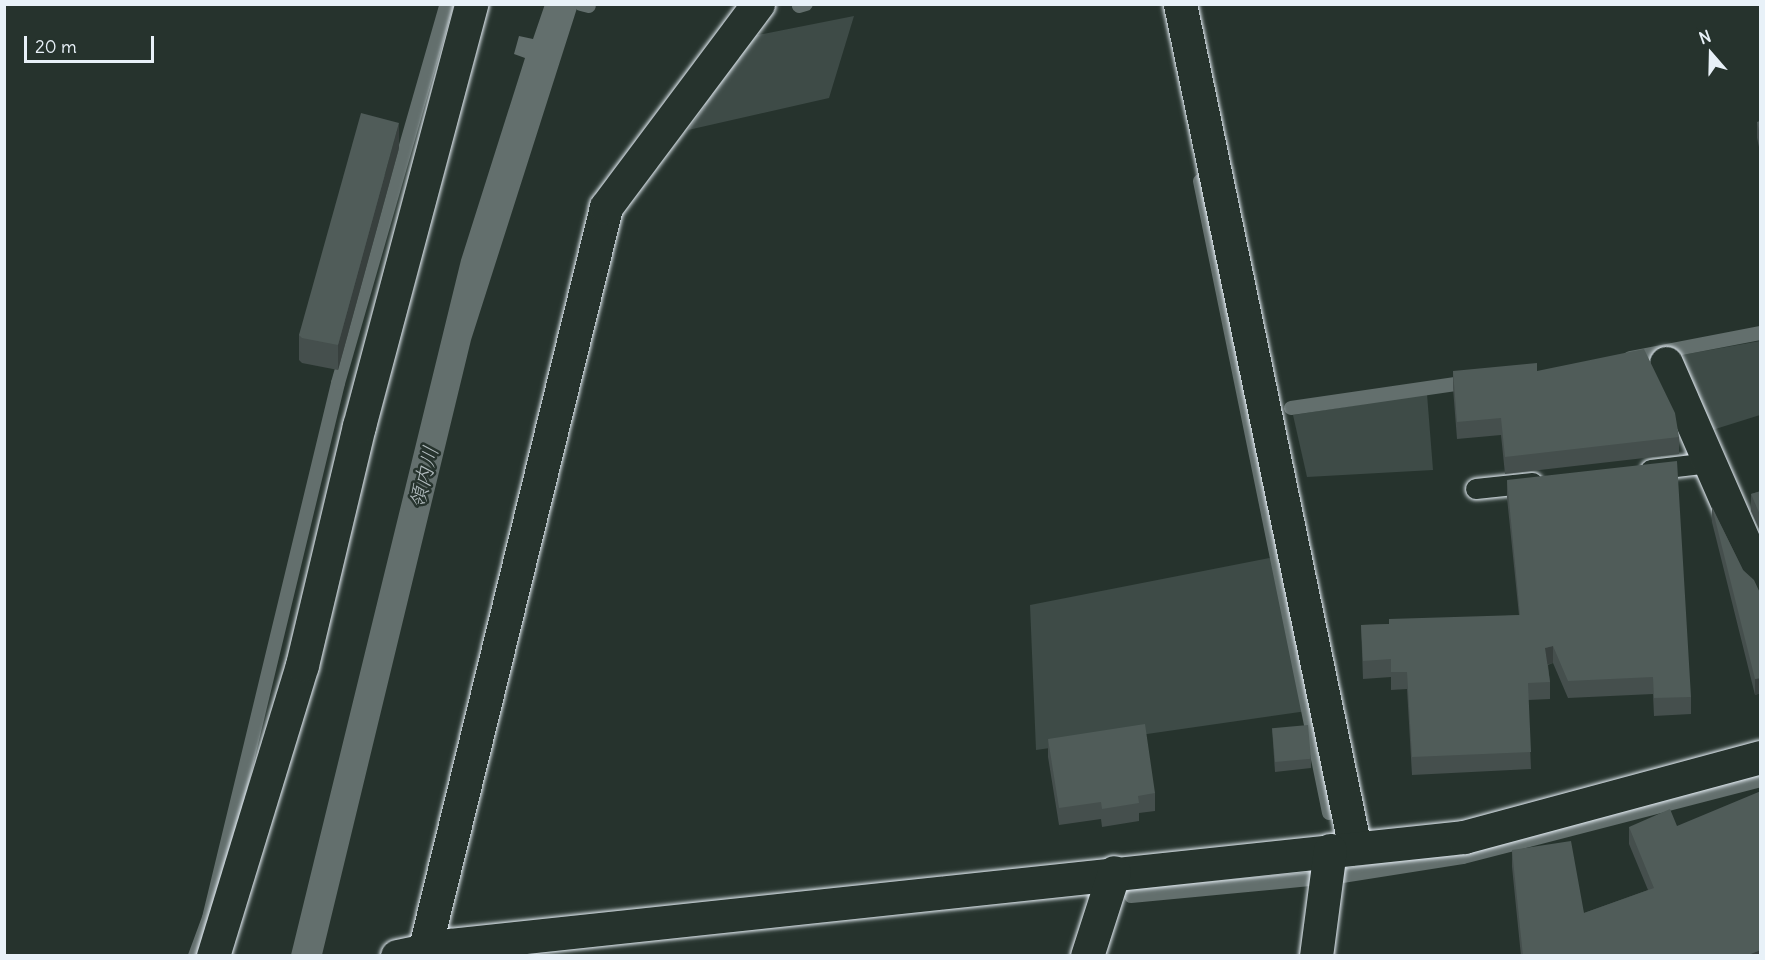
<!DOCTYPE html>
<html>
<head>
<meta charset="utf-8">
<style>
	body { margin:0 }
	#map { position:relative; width:1765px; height:960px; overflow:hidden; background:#26332d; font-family:Delius,"Klee One",sans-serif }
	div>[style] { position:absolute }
	.green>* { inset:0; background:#3e4b47 }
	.water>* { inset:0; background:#636f6d }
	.stream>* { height:14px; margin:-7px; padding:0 7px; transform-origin:7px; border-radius:7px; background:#636f6d }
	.roads { filter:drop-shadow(0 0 2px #e8f1f8) drop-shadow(0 0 2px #e8f1f8) }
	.service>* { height:20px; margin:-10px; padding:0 10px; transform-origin:10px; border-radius:10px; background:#26332d }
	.minor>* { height:33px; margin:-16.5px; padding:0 16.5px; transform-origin:16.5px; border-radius:16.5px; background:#26332d }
	.wall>* { inset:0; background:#454f4d }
	.shaded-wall>* { inset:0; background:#38403e }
	.building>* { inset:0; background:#505c59; transform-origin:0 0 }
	span { translate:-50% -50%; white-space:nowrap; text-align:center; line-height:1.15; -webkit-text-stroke:5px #26332d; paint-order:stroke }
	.water-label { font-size:21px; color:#b3bdc0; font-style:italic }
	.frame { position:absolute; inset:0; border:6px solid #e8f1f8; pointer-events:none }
	.north { position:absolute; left:1681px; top:24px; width:60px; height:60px; -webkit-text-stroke:4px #26332d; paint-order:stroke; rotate:340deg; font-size:16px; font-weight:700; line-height:24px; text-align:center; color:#e8f1f8 }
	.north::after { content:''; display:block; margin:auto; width:21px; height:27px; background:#e8f1f8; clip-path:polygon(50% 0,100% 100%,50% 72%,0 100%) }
	.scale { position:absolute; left:24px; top:36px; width:130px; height:27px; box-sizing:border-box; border:3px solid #e8f1f8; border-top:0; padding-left:8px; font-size:18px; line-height:21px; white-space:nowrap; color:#e8f1f8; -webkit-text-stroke:4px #26332d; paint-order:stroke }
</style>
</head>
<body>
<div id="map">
	<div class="green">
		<div style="clip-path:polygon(854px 16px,829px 98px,688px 130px,705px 106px,701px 96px,753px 36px)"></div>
		<div style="clip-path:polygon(1760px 341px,1760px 415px,1709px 431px,1676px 356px)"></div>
		<div style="clip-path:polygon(1427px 394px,1433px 470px,1307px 477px,1293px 415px)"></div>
		<div style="clip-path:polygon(1275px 557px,1307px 711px,1036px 750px,1030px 605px)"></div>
	</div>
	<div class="water">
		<div style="clip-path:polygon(545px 4px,578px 5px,471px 340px,322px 955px,291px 955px,461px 260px,525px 58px,514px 54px,519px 36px,533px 39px)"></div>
	</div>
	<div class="stream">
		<div style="left:581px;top:4px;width:8px;rotate:14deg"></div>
		<div style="left:799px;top:6px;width:7px;rotate:-16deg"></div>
		<div style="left:1200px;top:181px;width:645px;rotate:78.46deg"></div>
		<div style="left:1630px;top:358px;width:132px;rotate:-10.9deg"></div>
		<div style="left:1291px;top:408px;width:180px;rotate:-8.3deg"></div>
		<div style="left:1342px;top:876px;width:122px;rotate:-8.9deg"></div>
		<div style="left:1463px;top:857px;width:307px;rotate:-14.5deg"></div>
		<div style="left:1131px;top:896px;width:182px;rotate:-5.4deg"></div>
		<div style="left:195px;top:956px;width:40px;rotate:-69.8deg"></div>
		<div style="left:209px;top:918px;width:550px;rotate:-76.44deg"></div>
		<div style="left:338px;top:383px;width:394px;rotate:-74deg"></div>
	</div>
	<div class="roads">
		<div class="service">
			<div style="left:1651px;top:470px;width:59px;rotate:-6.8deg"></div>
			<div style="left:1476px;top:489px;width:57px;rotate:-6deg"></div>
		</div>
		<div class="minor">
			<div style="left:1180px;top:4px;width:862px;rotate:78.29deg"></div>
			<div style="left:1666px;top:363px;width:235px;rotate:66.4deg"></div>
			<div style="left:213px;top:956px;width:304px;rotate:-73deg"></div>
			<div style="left:302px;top:665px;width:246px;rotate:-76.6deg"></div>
			<div style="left:359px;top:426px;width:437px;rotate:-75.1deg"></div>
			<div style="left:397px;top:956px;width:54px;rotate:-11.7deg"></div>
			<div style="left:450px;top:945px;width:1020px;rotate:-6.08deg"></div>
			<div style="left:1464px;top:837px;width:307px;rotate:-15.1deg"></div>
			<div style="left:423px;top:956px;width:771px;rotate:-76.27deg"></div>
			<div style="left:606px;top:207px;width:254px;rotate:-53.2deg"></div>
			<div style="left:1087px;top:956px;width:88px;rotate:-72.2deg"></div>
			<div style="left:1316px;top:956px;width:107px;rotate:-82.5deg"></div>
		</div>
	</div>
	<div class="wall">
		<div style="clip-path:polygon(1761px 121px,1761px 156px,1757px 138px,1757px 122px)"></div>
		<div style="clip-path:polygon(399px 148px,338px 370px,302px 363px,299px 360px,299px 335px)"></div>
		<div style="clip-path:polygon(1453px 371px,1537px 371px,1679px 437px,1679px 454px,1505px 474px,1501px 435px,1457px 439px,1453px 388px)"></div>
		<div style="clip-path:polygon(1507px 480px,1691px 697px,1691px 714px,1654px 716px,1653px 694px,1568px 698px,1553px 663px,1548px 665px,1550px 682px,1550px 699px,1528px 700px,1531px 769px,1412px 775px,1407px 689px,1391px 690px,1391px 677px,1363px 679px,1361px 625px,1389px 624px,1519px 615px,1507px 498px)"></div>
		<div style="clip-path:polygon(1761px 491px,1761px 533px,1751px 511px,1751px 494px)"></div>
		<div style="clip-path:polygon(1712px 507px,1743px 570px,1761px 595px,1761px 693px,1755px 695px,1712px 522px)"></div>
		<div style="clip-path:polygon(1272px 728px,1311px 759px,1311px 768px,1275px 772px)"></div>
		<div style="clip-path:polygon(1048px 739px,1155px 793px,1155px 811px,1139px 813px,1139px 821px,1102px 827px,1101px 819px,1059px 825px,1048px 757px)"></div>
		<div style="clip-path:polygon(1677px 826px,1761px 956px,1521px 956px,1512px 867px,1512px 850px,1584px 913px,1648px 890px,1629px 844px,1629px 827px)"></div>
	</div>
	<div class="shaded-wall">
		<div style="clip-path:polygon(399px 123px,399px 148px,338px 370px,338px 345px)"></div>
		<div style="clip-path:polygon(1553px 646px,1553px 663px,1545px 665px,1545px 648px)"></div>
		<div style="clip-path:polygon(1761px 678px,1761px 693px,1755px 695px,1755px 679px)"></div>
		<div style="clip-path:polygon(1761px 950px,1761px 956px,1745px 956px)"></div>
	</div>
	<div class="building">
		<div style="clip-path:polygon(361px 113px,399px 123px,338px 345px,302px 338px,299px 335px)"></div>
		<div style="clip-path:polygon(1761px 121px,1761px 139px,1757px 122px)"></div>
		<div style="clip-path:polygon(1644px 349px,1675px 413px,1679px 437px,1505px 457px,1501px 418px,1457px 422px,1453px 371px,1537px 363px,1537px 371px)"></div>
		<div style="clip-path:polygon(1677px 461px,1691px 697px,1654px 698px,1653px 677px,1568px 681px,1553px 646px,1545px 648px,1550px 682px,1528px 683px,1531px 752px,1412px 757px,1407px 672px,1391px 672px,1391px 659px,1363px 661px,1361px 625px,1389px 624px,1389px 619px,1520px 615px,1507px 480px)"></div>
		<div style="clip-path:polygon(1761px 491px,1761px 517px,1751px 494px)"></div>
		<div style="clip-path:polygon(1712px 507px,1743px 570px,1754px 580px,1761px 595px,1761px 678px,1755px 679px)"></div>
		<div style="clip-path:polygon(1145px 724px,1155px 793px,1138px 796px,1139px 803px,1102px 809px,1101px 802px,1059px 808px,1048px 739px)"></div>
		<div style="left:1308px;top:725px;width:34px;height:36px;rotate:85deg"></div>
		<div style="clip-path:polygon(1761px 791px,1761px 950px,1745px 956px,1523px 956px,1512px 850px,1571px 841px,1584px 913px,1654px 888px,1629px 827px,1670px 809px,1677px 826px)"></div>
	</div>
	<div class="water-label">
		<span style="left:424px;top:477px;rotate:-76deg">領内川</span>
	</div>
	<div class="frame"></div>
	<div class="north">N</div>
	<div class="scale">20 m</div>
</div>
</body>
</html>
